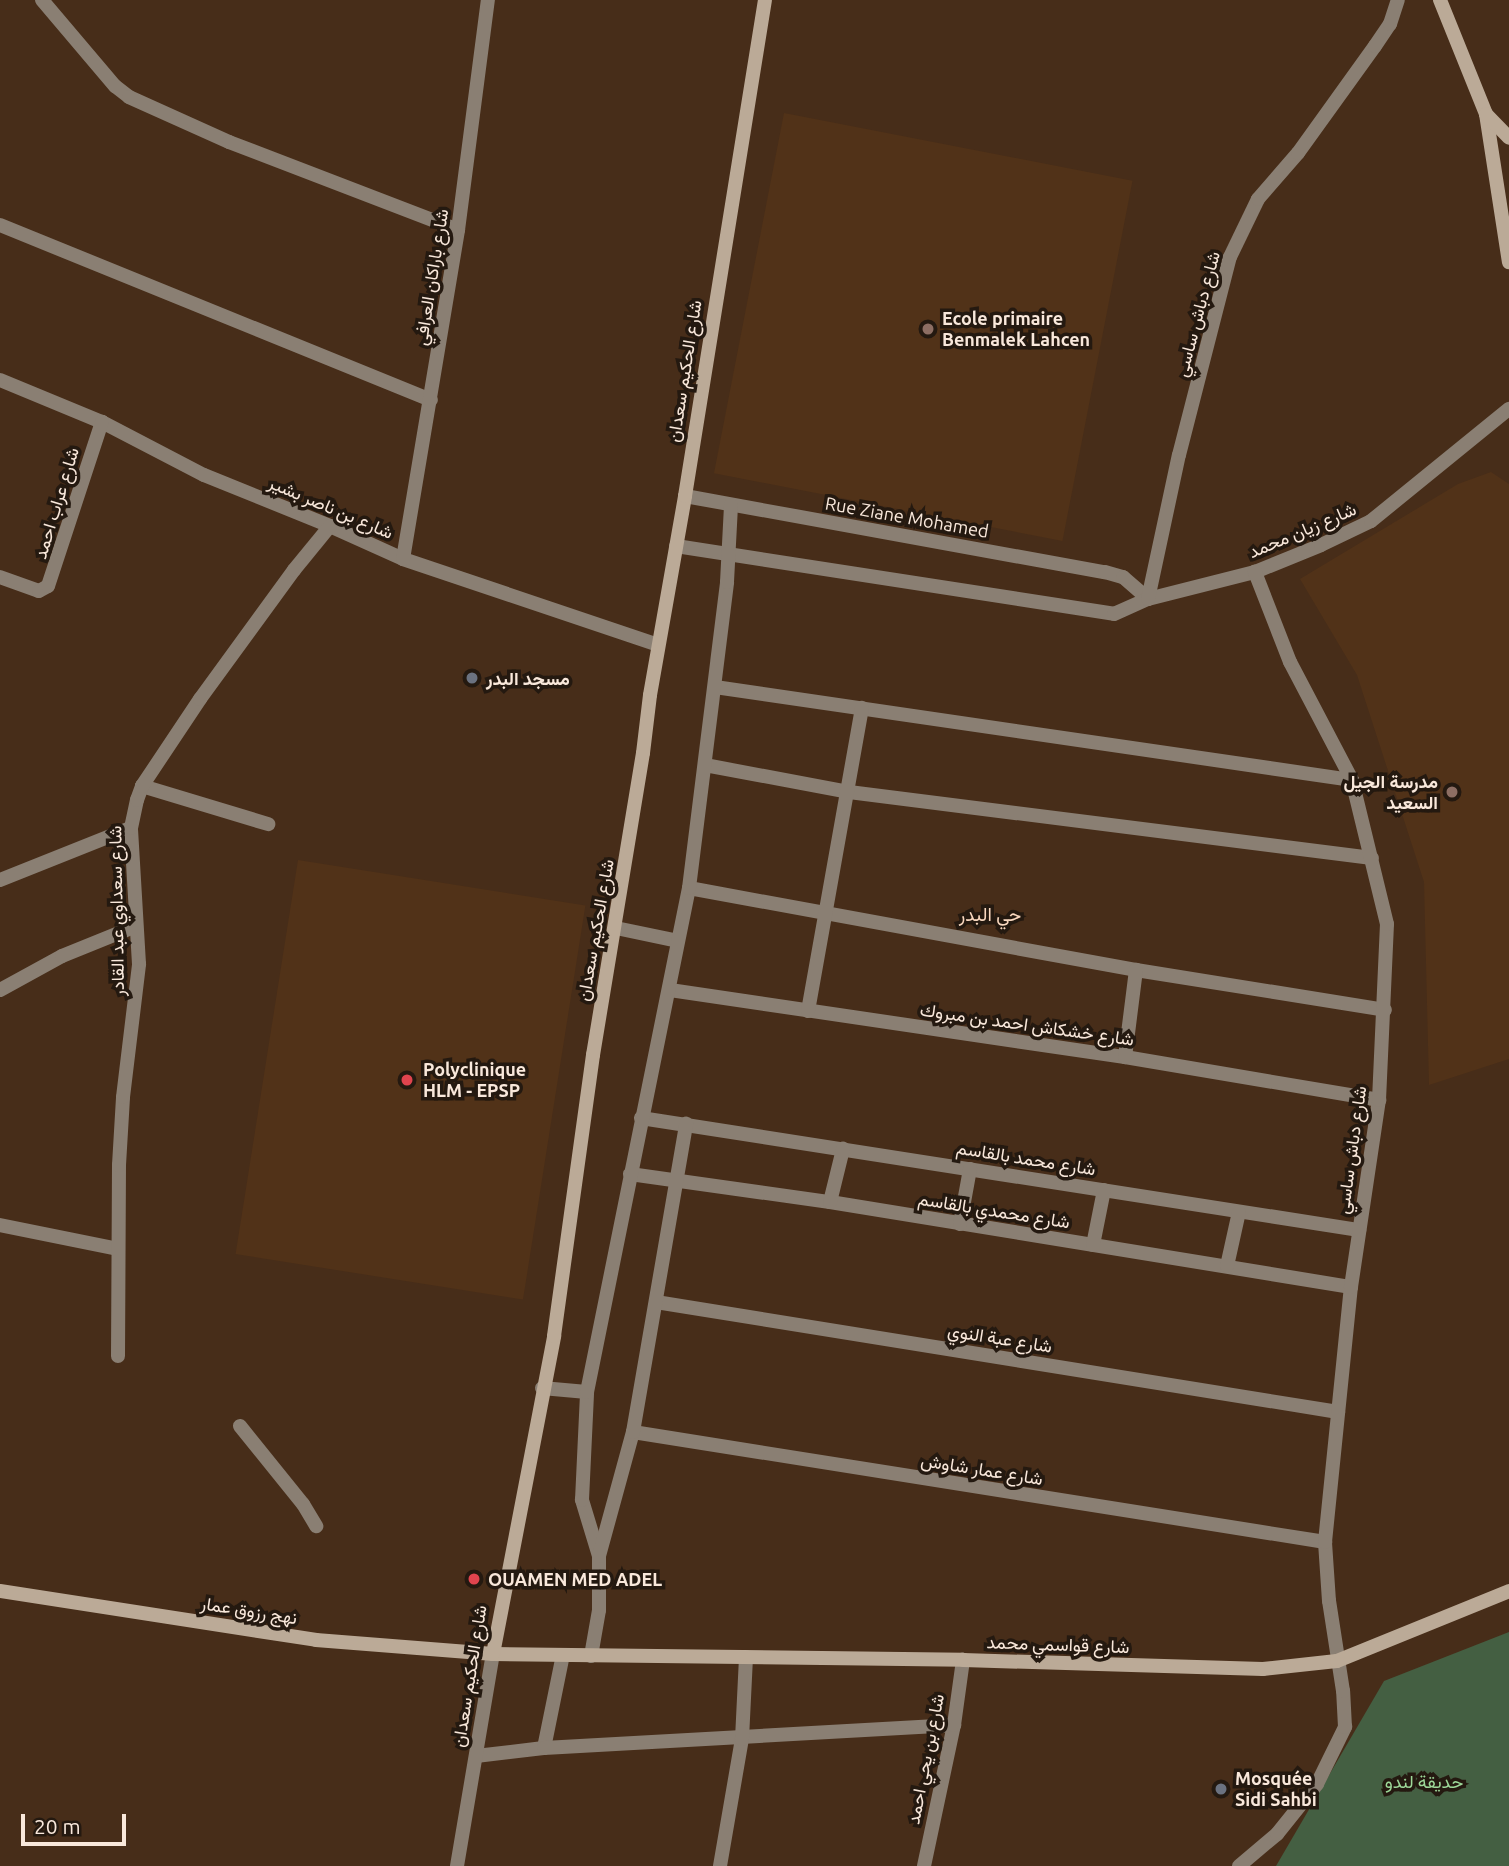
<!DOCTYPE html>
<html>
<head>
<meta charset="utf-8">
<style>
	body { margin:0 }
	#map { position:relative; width:1509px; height:1866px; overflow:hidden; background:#472d19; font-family:Ubuntu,Vazirmatn,sans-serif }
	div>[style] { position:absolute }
	.built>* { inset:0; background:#513218; transform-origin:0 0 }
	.green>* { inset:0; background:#445f42 }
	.lane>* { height:14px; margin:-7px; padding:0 7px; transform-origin:7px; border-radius:7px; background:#8a7f73 }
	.street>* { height:14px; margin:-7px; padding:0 7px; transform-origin:7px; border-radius:7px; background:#8a7f73 }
	.secondary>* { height:14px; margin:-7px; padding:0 7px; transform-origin:7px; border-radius:7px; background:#bbaa97 }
	.dots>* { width:19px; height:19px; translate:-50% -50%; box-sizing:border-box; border:4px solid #241910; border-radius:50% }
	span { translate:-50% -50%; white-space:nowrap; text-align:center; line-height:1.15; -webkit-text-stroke:7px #241910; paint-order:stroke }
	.street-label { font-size:18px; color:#f9e8db }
	.poi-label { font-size:18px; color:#f9e8db; font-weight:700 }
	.left { translate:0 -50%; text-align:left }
	.right { translate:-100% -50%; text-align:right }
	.park-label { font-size:18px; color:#9ed999 }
	.neighbourhood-label { font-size:19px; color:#f9d8bf }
	.scale { position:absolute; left:21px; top:1814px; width:105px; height:32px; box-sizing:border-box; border:4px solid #f9e8db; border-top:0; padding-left:9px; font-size:21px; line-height:24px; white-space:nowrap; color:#f9e8db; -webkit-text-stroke:5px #241910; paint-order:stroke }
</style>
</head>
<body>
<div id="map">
	<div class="built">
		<div style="left:784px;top:113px;width:355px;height:367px;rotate:11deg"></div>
		<div style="clip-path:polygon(1491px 472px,1509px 484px,1509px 1059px,1429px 1085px,1424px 882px,1357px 675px,1300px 579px,1458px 484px)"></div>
		<div style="left:298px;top:860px;width:291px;height:399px;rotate:9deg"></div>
	</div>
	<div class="green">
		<div style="clip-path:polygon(1509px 1632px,1509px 1866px,1276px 1866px,1384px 1681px)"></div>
	</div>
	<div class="lane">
		<div style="left:240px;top:1426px;width:100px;rotate:51.1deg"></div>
		<div style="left:303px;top:1504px;width:26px;rotate:59deg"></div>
	</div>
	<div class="street">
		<div style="left:42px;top:0;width:113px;rotate:49.7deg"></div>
		<div style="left:115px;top:86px;width:18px;rotate:38deg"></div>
		<div style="left:129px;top:97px;width:110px;rotate:24.2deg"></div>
		<div style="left:229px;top:142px;width:245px;rotate:21deg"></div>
		<div style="left:0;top:225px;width:465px;rotate:22.1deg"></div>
		<div style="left:0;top:380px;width:110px;rotate:22.4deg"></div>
		<div style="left:102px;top:422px;width:115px;rotate:27.5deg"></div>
		<div style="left:204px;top:475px;width:136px;rotate:22deg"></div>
		<div style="left:330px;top:526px;width:80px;rotate:24.3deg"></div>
		<div style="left:403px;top:559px;width:269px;rotate:18.6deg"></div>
		<div style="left:685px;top:496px;width:427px;rotate:10.3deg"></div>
		<div style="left:1105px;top:572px;width:19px;rotate:16deg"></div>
		<div style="left:1123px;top:577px;width:33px;rotate:41deg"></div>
		<div style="left:676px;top:546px;width:443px;rotate:8.8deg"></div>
		<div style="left:1114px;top:614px;width:37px;rotate:-24deg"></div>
		<div style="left:1148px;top:599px;width:110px;rotate:-14.2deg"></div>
		<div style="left:1255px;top:572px;width:71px;rotate:-22.2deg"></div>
		<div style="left:1321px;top:545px;width:55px;rotate:-25.6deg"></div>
		<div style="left:1371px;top:521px;width:178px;rotate:-39.1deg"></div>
		<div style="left:403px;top:559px;width:334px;rotate:-80.5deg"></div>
		<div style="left:458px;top:230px;width:232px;rotate:-82.6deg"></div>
		<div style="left:0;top:577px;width:41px;rotate:19.7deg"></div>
		<div style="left:39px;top:591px;width:10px;rotate:-29deg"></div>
		<div style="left:48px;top:586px;width:173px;rotate:-71.8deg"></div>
		<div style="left:1148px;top:599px;width:147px;rotate:-77.9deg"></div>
		<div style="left:1179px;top:455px;width:204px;rotate:-75.6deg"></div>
		<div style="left:1230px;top:257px;width:64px;rotate:-64.2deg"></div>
		<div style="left:1258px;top:199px;width:61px;rotate:-49deg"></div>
		<div style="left:1298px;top:153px;width:132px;rotate:-54.3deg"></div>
		<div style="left:1375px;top:46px;width:27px;rotate:-56deg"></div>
		<div style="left:1390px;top:24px;width:25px;rotate:-72deg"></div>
		<div style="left:715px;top:687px;width:644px;rotate:8.31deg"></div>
		<div style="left:705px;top:765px;width:147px;rotate:10.6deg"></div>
		<div style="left:849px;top:792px;width:527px;rotate:7.19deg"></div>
		<div style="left:142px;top:786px;width:132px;rotate:16.8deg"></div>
		<div style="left:0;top:880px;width:141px;rotate:-21.7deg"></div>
		<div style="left:689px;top:888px;width:454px;rotate:10.4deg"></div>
		<div style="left:1136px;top:970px;width:252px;rotate:9.1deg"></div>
		<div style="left:616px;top:928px;width:63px;rotate:11.8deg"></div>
		<div style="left:0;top:990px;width:71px;rotate:-28.7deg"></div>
		<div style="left:62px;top:956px;width:80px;rotate:-22.1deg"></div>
		<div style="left:670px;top:990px;width:460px;rotate:8.4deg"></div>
		<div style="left:1125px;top:1057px;width:258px;rotate:9.6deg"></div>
		<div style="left:808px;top:1011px;width:308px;rotate:-79.9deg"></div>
		<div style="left:1125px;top:1057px;width:88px;rotate:-82.8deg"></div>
		<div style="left:641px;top:1118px;width:727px;rotate:8.87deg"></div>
		<div style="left:630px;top:1174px;width:202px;rotate:8deg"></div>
		<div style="left:830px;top:1202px;width:528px;rotate:9.27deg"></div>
		<div style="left:830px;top:1202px;width:55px;rotate:-76.2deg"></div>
		<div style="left:960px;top:1224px;width:56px;rotate:-79.7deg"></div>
		<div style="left:0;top:1225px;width:120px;rotate:11.5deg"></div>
		<div style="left:1093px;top:1245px;width:56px;rotate:-78.7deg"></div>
		<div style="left:1227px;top:1266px;width:55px;rotate:-77.5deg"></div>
		<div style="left:656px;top:1302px;width:691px;rotate:9.16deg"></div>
		<div style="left:118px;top:1356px;width:191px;rotate:-89.7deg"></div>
		<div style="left:119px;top:1165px;width:68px;rotate:-86.6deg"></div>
		<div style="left:123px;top:1097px;width:134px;rotate:-83.1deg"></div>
		<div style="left:139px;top:964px;width:136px;rotate:-93.4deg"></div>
		<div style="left:131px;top:828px;width:29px;rotate:-78deg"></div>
		<div style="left:137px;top:800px;width:15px;rotate:-70deg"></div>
		<div style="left:142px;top:786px;width:105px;rotate:-56.3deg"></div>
		<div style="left:200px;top:699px;width:160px;rotate:-53.9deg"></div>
		<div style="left:294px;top:570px;width:57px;rotate:-50.7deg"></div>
		<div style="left:542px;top:1388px;width:45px;rotate:5.1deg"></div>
		<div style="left:633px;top:1432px;width:701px;rotate:9.03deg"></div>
		<div style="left:599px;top:1556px;width:59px;rotate:-106.9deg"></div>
		<div style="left:582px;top:1500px;width:108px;rotate:-87.3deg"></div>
		<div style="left:587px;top:1392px;width:514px;rotate:-78.56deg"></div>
		<div style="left:689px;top:888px;width:308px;rotate:-82.9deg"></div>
		<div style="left:727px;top:582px;width:77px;rotate:-87deg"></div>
		<div style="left:591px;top:1656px;width:47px;rotate:-80.1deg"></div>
		<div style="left:599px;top:1610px;width:54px;rotate:-90deg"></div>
		<div style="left:599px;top:1556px;width:129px;rotate:-74.7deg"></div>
		<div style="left:633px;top:1432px;width:313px;rotate:-80.2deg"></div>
		<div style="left:544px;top:1748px;width:95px;rotate:-78.5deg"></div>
		<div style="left:476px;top:1756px;width:68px;rotate:-6.7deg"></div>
		<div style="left:544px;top:1748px;width:411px;rotate:-3.2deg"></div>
		<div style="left:457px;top:1866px;width:215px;rotate:-80.4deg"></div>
		<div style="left:720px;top:1866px;width:129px;rotate:-80.2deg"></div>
		<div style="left:742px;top:1739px;width:82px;rotate:-87.2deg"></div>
		<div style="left:924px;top:1866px;width:144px;rotate:-78deg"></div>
		<div style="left:954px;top:1725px;width:66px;rotate:-82.1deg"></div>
		<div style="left:1239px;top:1866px;width:50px;rotate:-40.1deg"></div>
		<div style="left:1277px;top:1834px;width:64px;rotate:-51.3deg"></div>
		<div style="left:1317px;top:1784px;width:64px;rotate:-63.8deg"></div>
		<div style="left:1345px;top:1727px;width:36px;rotate:-93deg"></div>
		<div style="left:1343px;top:1691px;width:91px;rotate:-98.8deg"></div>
		<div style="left:1329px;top:1601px;width:59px;rotate:-93.9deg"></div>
		<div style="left:1325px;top:1542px;width:256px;rotate:-84.2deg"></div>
		<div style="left:1351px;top:1287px;width:189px;rotate:-81.5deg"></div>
		<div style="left:1379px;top:1100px;width:176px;rotate:-87.4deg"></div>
		<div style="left:1387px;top:924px;width:148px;rotate:-103.7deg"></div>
		<div style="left:1352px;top:780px;width:133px;rotate:-117.7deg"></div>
		<div style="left:1290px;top:662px;width:97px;rotate:-111.3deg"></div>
	</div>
	<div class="secondary">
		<div style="left:1440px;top:0;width:123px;rotate:68deg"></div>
		<div style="left:1486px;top:114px;width:150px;rotate:81.2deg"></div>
		<div style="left:1486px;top:114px;width:33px;rotate:46deg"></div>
		<div style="left:0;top:1591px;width:320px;rotate:8.8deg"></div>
		<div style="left:316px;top:1640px;width:178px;rotate:4.5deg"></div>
		<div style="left:493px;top:1654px;width:470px;rotate:0.7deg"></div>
		<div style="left:963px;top:1660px;width:300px;rotate:1.7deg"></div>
		<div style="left:1263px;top:1669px;width:74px;rotate:-6.2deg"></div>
		<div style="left:1337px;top:1661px;width:186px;rotate:-22.1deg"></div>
		<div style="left:493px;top:1654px;width:324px;rotate:-79.1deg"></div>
		<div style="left:554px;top:1336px;width:284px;rotate:-82.1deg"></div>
		<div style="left:593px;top:1055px;width:306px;rotate:-80.6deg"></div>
		<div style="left:643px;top:753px;width:58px;rotate:-83.1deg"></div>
		<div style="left:650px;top:695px;width:202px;rotate:-80deg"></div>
		<div style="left:685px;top:496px;width:502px;rotate:-80.84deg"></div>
	</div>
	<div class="dots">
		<div style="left:928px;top:329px;background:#8d6e63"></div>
		<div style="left:472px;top:678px;background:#6b7280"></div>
		<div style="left:1452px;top:792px;background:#8d6e63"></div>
		<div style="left:407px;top:1080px;background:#e0444e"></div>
		<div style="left:474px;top:1579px;background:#e0444e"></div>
		<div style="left:1221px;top:1789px;background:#6b7280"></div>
	</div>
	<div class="street-label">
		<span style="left:431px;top:277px;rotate:-81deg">شارع باراكان العرافي</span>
		<span style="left:1197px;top:314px;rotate:-75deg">شارع دباش ساسي</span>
		<span style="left:684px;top:371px;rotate:-81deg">شارع الحكيم سعدان</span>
		<span style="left:56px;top:503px;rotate:-73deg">شارع عراب احمد</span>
		<span style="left:331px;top:507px;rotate:23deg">شارع بن ناصر بشير</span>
		<span style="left:907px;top:517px;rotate:10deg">Rue Ziane Mohamed</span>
		<span style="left:1302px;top:530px;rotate:-23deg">شارع زيان محمد</span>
		<span style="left:116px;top:911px;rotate:-91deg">شارع سعداوي عبد القادر</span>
		<span style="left:595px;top:930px;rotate:-80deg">شارع الحكيم سعدان</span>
		<span style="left:1027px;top:1024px;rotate:8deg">شارع خشكاش احمد بن مبروك</span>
		<span style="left:1351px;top:1150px;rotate:-82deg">شارع دباش ساسي</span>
		<span style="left:1026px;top:1158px;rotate:9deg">شارع محمد بالقاسم</span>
		<span style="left:994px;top:1210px;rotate:9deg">شارع محمدي بالقاسم</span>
		<span style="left:1000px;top:1338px;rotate:9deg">شارع عبة النوي</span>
		<span style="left:982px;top:1469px;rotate:9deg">شارع عمار شاوش</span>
		<span style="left:249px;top:1610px;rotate:9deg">نهج رزوق عمار</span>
		<span style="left:1058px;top:1644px;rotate:2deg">شارع قواسمي محمد</span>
		<span style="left:469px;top:1676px;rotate:-81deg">شارع الحكيم سعدان</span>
		<span style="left:925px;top:1759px;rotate:-79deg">شارع بن يحي احمد</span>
	</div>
	<div class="poi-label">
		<span class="left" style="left:942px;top:329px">Ecole primaire<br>Benmalek Lahcen</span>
		<span class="left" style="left:486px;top:678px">مسجد البدر</span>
		<span class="right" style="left:1438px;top:792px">مدرسة الجيل<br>السعيد</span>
		<span class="left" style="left:423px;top:1080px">Polyclinique<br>HLM - EPSP</span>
		<span class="left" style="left:488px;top:1579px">OUAMEN MED ADEL</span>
		<span class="left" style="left:1235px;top:1789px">Mosquée<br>Sidi Sahbi</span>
	</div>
	<div class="park-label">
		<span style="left:1424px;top:1781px">حديقة لندو</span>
	</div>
	<div class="neighbourhood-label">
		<span style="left:990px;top:915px">حي البدر</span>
	</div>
	<div class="scale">20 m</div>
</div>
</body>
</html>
